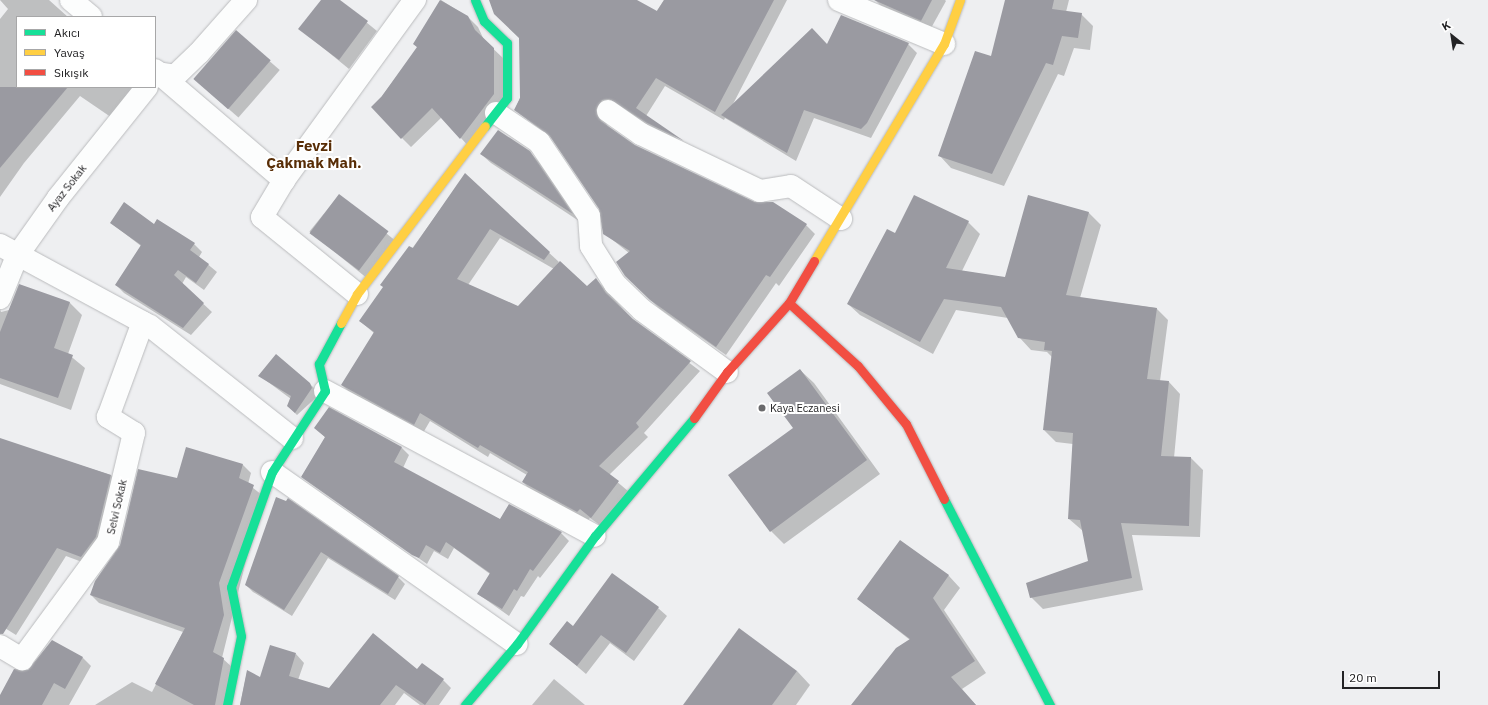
<!DOCTYPE html>
<html>
<head>
<meta charset="utf-8">
<style>
	body { margin:0 }
	#map { position:relative; width:1488px; height:705px; overflow:hidden; background:#eeeff1; font-family:"IBM Plex Sans",sans-serif }
	div>[style] { position:absolute }
	.shadow>* { inset:0; background:#0003; transform-origin:0 0 }
	.building>* { inset:0; background:#9a9aa1; transform-origin:0 0 }
	.roads { filter:drop-shadow(0 0 1px #babbbd) drop-shadow(0 0 1px #babbbd) }
	.street>* { height:22px; margin:-11px; padding:0 11px; transform-origin:11px; border-radius:11px; background:#fcfdfd }
	.fast>* { height:9px; margin:-4.5px; padding:0 4.5px; transform-origin:4.5px; border-radius:4.5px; background:#16e098 }
	.slow>* { height:9px; margin:-4.5px; padding:0 4.5px; transform-origin:4.5px; border-radius:4.5px; background:#ffcf43 }
	.jam>* { height:9px; margin:-4.5px; padding:0 4.5px; transform-origin:4.5px; border-radius:4.5px; background:#f24e42 }
	.dots>* { width:11px; height:11px; translate:-50% -50%; box-sizing:border-box; border:2px solid #fff; border-radius:50% }
	span { translate:-50% -50%; white-space:nowrap; text-align:center; line-height:1.15; -webkit-text-stroke:4px #fff; paint-order:stroke }
	.street-label { font-size:11px; color:#232325 }
	.poi-label { font-size:11px; color:#232325 }
	.left { translate:0 -50%; text-align:left }
	.district-label { font-size:15px; color:#582d06; font-weight:700 }
	.legend { position:absolute; left:16px; top:16px; width:140px; height:72px; box-sizing:border-box; background:#fff; border:1px solid #a7a7a8; margin:0; padding:5px 7px; list-style:none; font-size:12px; color:#232325 }
	.legend li { display:flex; align-items:center; gap:8px; height:20px }
	.legend b { width:20px; border:1px solid #a7a7a8 }
	.north { position:absolute; left:1432px; top:16px; width:40px; height:40px; -webkit-text-stroke:3px #fff; paint-order:stroke; rotate:330deg; font-size:11px; font-weight:700; line-height:16px; text-align:center; color:#232325 }
	.north::after { content:''; display:block; margin:auto; width:14px; height:18px; background:#232325; clip-path:polygon(50% 0,100% 100%,50% 72%,0 100%) }
	.scale { position:absolute; left:1342px; top:671px; width:98px; height:18px; box-sizing:border-box; border:2px solid #232325; border-top:0; padding-left:5px; font-size:12px; line-height:14px; white-space:nowrap; color:#232325; -webkit-text-stroke:3px #fff; paint-order:stroke }
</style>
</head>
<body>
<div id="map">
	<div class="shadow">
		<div style="clip-path:polygon(0 0,49px 0,68px 17px,17px 17px,17px 87px,148px 87px,121px 124px,80px 96px,24px 163px,0 197px,0 19px,8px 9px)"></div>
		<div style="clip-path:polygon(322px 0,339px 0,377px 31px,349px 69px,300px 29px)"></div>
		<div style="clip-path:polygon(441px 0,468px 17px,478px 27px,484px 40px,504px 59px,504px 104px,470px 148px,442px 117px,411px 147px,402px 138px,382px 96px,418px 48px,414px 44px)"></div>
		<div style="clip-path:polygon(490px 0,635px 0,656px 12px,664px 0,787px 0,732px 106px,827px 45px,908px 44px,917px 53px,871px 138px,814px 118px,796px 161px,725px 118px,724px 120px,665px 86px,646px 116px,689px 147px,604px 119px,608px 127px,635px 146px,754px 203px,806px 225px,815px 234px,779px 286px,776px 283px,726px 355px,660px 309px,635px 285px,629px 253px,604px 233px,600px 209px,554px 140px,515px 110px,520px 98px,520px 38px)"></div>
		<div style="clip-path:polygon(875px 0,945px 0,946px 1px,930px 30px,885px 10px)"></div>
		<div style="clip-path:polygon(1006px 0,1069px 0,1066px 12px,1081px 14px,1093px 26px,1090px 50px,1074px 48px,1064px 76px,1058px 74px,1004px 186px,951px 168px,940px 156px,992px 58px)"></div>
		<div style="left:236px;top:32px;width:58px;height:63px;rotate:41deg"></div>
		<div style="clip-path:polygon(529px 152px,539px 162px,579px 221px,491px 163px,481px 154px)"></div>
		<div style="clip-path:polygon(evenodd,465px 175px,559px 262px,556px 266px,587px 287px,596px 279px,633px 320px,700px 371px,644px 433px,648px 437px,609px 475px,628px 491px,601px 526px,590px 518px,587px 521px,532px 492px,523px 482px,527px 475px,490px 453px,488px 457px,430px 421px,423px 433px,352px 395px,342px 385px,375px 334px,360px 321px,465px 175px,500px 238px,554px 269px,519px 307px,468px 285px,500px 238px)"></div>
		<div style="left:339px;top:195px;width:75px;height:47px;rotate:39deg"></div>
		<div style="clip-path:polygon(1029px 196px,1089px 213px,1101px 225px,1080px 298px,1156px 308px,1168px 320px,1160px 381px,1169px 382px,1180px 394px,1174px 458px,1191px 458px,1203px 470px,1200px 537px,1132px 535px,1143px 590px,1043px 609px,1031px 597px,1089px 562px,1083px 531px,1069px 519px,1073px 444px,1056px 442px,1044px 430px,1052px 357px,1047px 352px,1031px 350px,1019px 337px,1008px 318px,956px 310px,933px 354px,860px 315px,848px 304px,896px 235px,968px 222px,980px 234px,962px 271px,1006px 278px)"></div>
		<div style="clip-path:polygon(111px 223px,154px 225px,194px 244px,202px 252px,199px 257px,217px 272px,204px 290px,186px 277px,182px 284px,212px 312px,191px 335px,124px 293px,116px 285px,141px 246px)"></div>
		<div style="clip-path:polygon(20px 285px,70px 303px,82px 315px,68px 354px,85px 368px,71px 410px,0 384px,0 309px,1px 312px,9px 310px)"></div>
		<div style="clip-path:polygon(800px 370px,814px 383px,880px 474px,784px 544px,771px 531px,794px 428px)"></div>
		<div style="clip-path:polygon(260px 376px,310px 384px,320px 394px,297px 415px,288px 406px,291px 399px)"></div>
		<div style="clip-path:polygon(329px 409px,402px 448px,409px 455px,403px 468px,501px 520px,509px 505px,561px 533px,569px 541px,540px 578px,538px 576px,524px 597px,521px 596px,509px 616px,478px 594px,490px 574px,454px 548px,448px 559px,434px 551px,427px 564px,302px 477px,326px 438px,315px 428px)"></div>
		<div style="clip-path:polygon(0 440px,111px 475px,120px 484px,90px 565px,66px 556px,16px 635px,0 625px)"></div>
		<div style="clip-path:polygon(243px 465px,251px 473px,248px 484px,262px 495px,222px 658px,232px 667px,224px 705px,95px 705px,132px 682px,152px 692px,183px 632px,99px 603px,91px 595px,178px 479px)"></div>
		<div style="clip-path:polygon(277px 498px,398px 577px,405px 584px,395px 600px,328px 558px,292px 616px,253px 592px,246px 585px)"></div>
		<div style="clip-path:polygon(900px 541px,949px 576px,960px 588px,944px 610px,986px 673px,962px 689px,976px 705px,852px 705px,910px 640px,858px 599px)"></div>
		<div style="clip-path:polygon(658px 608px,667px 616px,634px 661px,610px 643px,586px 674px,551px 644px,573px 628px)"></div>
		<div style="clip-path:polygon(52px 641px,83px 658px,91px 666px,69px 705px,0 705px,0 697px,28px 671px)"></div>
		<div style="clip-path:polygon(296px 654px,304px 663px,298px 680px,329px 689px,417px 670px,443px 680px,451px 688px,439px 705px,420px 705px,404px 693px,395px 705px,240px 705px,247px 672px,260px 679px)"></div>
		<div style="clip-path:polygon(797px 671px,810px 685px,796px 705px,684px 705px)"></div>
		<div style="clip-path:polygon(554px 679px,585px 705px,532px 705px)"></div>
	</div>
	<div class="building">
		<div style="clip-path:polygon(321px 0,340px 0,368px 21px,339px 60px,298px 29px)"></div>
		<div style="clip-path:polygon(440px 0,468px 16px,475px 30px,494px 48px,494px 94px,460px 139px,432px 108px,401px 139px,371px 107px,382px 96px,417px 47px,413px 44px)"></div>
		<div style="clip-path:polygon(489px 0,637px 0,657px 11px,664px 0,774px 0,715px 112px,656px 78px,636px 108px,684px 141px,647px 123px,609px 99px,602px 100px,596px 110px,601px 121px,635px 145px,755px 202px,773px 202px,807px 224px,770px 277px,766px 275px,716px 347px,650px 300px,625px 276px,616px 262px,630px 251px,603px 234px,599px 209px,549px 135px,514px 110px,520px 98px,519px 38px,494px 14px)"></div>
		<div style="clip-path:polygon(874px 0,932px 0,921px 21px)"></div>
		<div style="clip-path:polygon(1005px 0,1054px 0,1052px 9px,1082px 13px,1078px 38px,1062px 36px,1053px 65px,1046px 63px,992px 174px,938px 156px,975px 51px,991px 56px)"></div>
		<div style="clip-path:polygon(841px 15px,909px 43px,867px 123px,861px 129px,804px 110px,787px 153px,721px 115px,812px 28px,827px 44px)"></div>
		<div style="left:236px;top:30px;width:46px;height:65px;rotate:41deg"></div>
		<div style="clip-path:polygon(0 87px,68px 87px,0 168px)"></div>
		<div style="clip-path:polygon(498px 130px,530px 151px,573px 214px,480px 154px)"></div>
		<div style="clip-path:polygon(465px 173px,550px 252px,544px 260px,490px 229px,457px 279px,518px 306px,560px 261px,587px 286px,596px 278px,606px 293px,633px 319px,691px 361px,636px 423px,639px 427px,599px 466px,619px 481px,591px 518px,580px 509px,577px 512px,522px 482px,528px 472px,480px 445px,478px 448px,420px 413px,414px 425px,341px 385px,374px 332px,359px 321px,383px 287px,380px 285px,409px 246px,413px 248px)"></div>
		<div style="left:339px;top:194px;width:62px;height:49px;rotate:37deg"></div>
		<div style="clip-path:polygon(914px 195px,969px 221px,946px 268px,1005px 277px,1028px 195px,1089px 212px,1066px 295px,1157px 308px,1147px 379px,1169px 381px,1161px 456px,1191px 457px,1189px 526px,1121px 523px,1132px 578px,1030px 598px,1026px 583px,1088px 561px,1080px 520px,1068px 519px,1073px 433px,1043px 430px,1052px 351px,1044px 350px,1045px 342px,1018px 338px,1001px 307px,944px 299px,920px 342px,847px 304px,887px 229px,895px 233px)"></div>
		<div style="clip-path:polygon(124px 202px,154px 224px,157px 219px,195px 243px,190px 250px,209px 264px,196px 283px,178px 270px,174px 275px,204px 303px,183px 328px,115px 285px,141px 245px,110px 223px)"></div>
		<div style="clip-path:polygon(19px 284px,70px 302px,54px 348px,73px 355px,58px 398px,0 378px,0 332px)"></div>
		<div style="clip-path:polygon(276px 354px,310px 383px,312px 388px,295px 413px,287px 406px,291px 396px,258px 376px)"></div>
		<div style="clip-path:polygon(800px 369px,867px 460px,770px 532px,728px 475px,793px 428px,767px 393px)"></div>
		<div style="clip-path:polygon(329px 407px,402px 447px,394px 462px,500px 519px,509px 504px,562px 532px,533px 571px,530px 569px,517px 591px,514px 589px,502px 609px,477px 594px,490px 573px,446px 542px,440px 553px,426px 545px,419px 558px,412px 555px,301px 477px,325px 437px,314px 428px)"></div>
		<div style="clip-path:polygon(0 438px,111px 475px,96px 537px,81px 557px,57px 548px,3px 634px,0 634px)"></div>
		<div style="clip-path:polygon(186px 447px,243px 464px,239px 478px,254px 485px,219px 583px,224px 615px,213px 652px,224px 658px,215px 705px,194px 705px,155px 684px,185px 628px,90px 595px,95px 581px,120px 545px,138px 469px,177px 478px)"></div>
		<div style="clip-path:polygon(276px 497px,286px 501px,288px 498px,399px 576px,388px 594px,321px 552px,284px 610px,245px 585px)"></div>
		<div style="clip-path:polygon(900px 540px,949px 575px,933px 598px,975px 661px,951px 677px,976px 705px,851px 705px,896px 648px,910px 639px,857px 599px)"></div>
		<div style="clip-path:polygon(612px 573px,659px 607px,626px 653px,601px 635px,577px 666px,549px 644px,567px 621px,573px 626px)"></div>
		<div style="clip-path:polygon(739px 628px,797px 671px,772px 705px,683px 705px)"></div>
		<div style="clip-path:polygon(373px 633px,417px 669px,422px 663px,444px 679px,425px 705px,396px 685px,380px 705px,240px 705px,247px 670px,260px 677px,270px 645px,296px 653px,289px 676px,329px 688px)"></div>
		<div style="clip-path:polygon(52px 640px,83px 657px,65px 689px,54px 683px,42px 705px,0 705px,0 695px,14px 669px,28px 670px)"></div>
	</div>
	<div class="roads">
		<div class="street">
			<div style="left:71px;top:0;width:26px;rotate:40deg"></div>
			<div style="left:839px;top:0;width:114px;rotate:22.7deg"></div>
			<div style="left:155px;top:70px;width:170px;rotate:40.5deg"></div>
			<div style="left:155px;top:77px;width:5px;rotate:-53deg"></div>
			<div style="left:158px;top:73px;width:17px;rotate:10deg"></div>
			<div style="left:175px;top:76px;width:33px;rotate:-44deg"></div>
			<div style="left:199px;top:53px;width:71px;rotate:-48.4deg"></div>
			<div style="left:608px;top:111px;width:40px;rotate:34.9deg"></div>
			<div style="left:641px;top:134px;width:132px;rotate:25.6deg"></div>
			<div style="left:760px;top:191px;width:31px;rotate:-9deg"></div>
			<div style="left:791px;top:186px;width:60px;rotate:33.4deg"></div>
			<div style="left:496px;top:113px;width:52px;rotate:34deg"></div>
			<div style="left:539px;top:142px;width:89px;rotate:56deg"></div>
			<div style="left:589px;top:216px;width:30px;rotate:86deg"></div>
			<div style="left:591px;top:246px;width:45px;rotate:57.7deg"></div>
			<div style="left:615px;top:284px;width:37px;rotate:44deg"></div>
			<div style="left:642px;top:310px;width:105px;rotate:36.1deg"></div>
			<div style="left:0;top:245px;width:170px;rotate:28.4deg"></div>
			<div style="left:150px;top:326px;width:181px;rotate:38.3deg"></div>
			<div style="left:357px;top:294px;width:122px;rotate:-141deg"></div>
			<div style="left:262px;top:217px;width:43px;rotate:-59.3deg"></div>
			<div style="left:284px;top:180px;width:223px;rotate:-54deg"></div>
			<div style="left:0;top:298px;width:45px;rotate:-68deg"></div>
			<div style="left:17px;top:256px;width:71px;rotate:-54.7deg"></div>
			<div style="left:58px;top:198px;width:142px;rotate:-51.3deg"></div>
			<div style="left:325px;top:391px;width:306px;rotate:28.2deg"></div>
			<div style="left:272px;top:472px;width:299px;rotate:35.1deg"></div>
			<div style="left:0;top:646px;width:26px;rotate:31deg"></div>
			<div style="left:22px;top:659px;width:145px;rotate:-53.7deg"></div>
			<div style="left:108px;top:542px;width:112px;rotate:-76.6deg"></div>
			<div style="left:134px;top:433px;width:31px;rotate:-148deg"></div>
			<div style="left:108px;top:417px;width:101px;rotate:-69.8deg"></div>
		</div>
		<div class="fast">
			<div style="left:475px;top:0;width:23px;rotate:67deg"></div>
			<div style="left:484px;top:21px;width:32px;rotate:44deg"></div>
			<div style="left:507px;top:43px;width:55px;rotate:90deg"></div>
			<div style="left:507px;top:98px;width:36px;rotate:128deg"></div>
			<div style="left:944px;top:499px;width:232px;rotate:62.8deg"></div>
			<div style="left:227px;top:705px;width:70px;rotate:-78.5deg"></div>
			<div style="left:241px;top:636px;width:50px;rotate:-101.5deg"></div>
			<div style="left:231px;top:587px;width:122px;rotate:-70.4deg"></div>
			<div style="left:272px;top:472px;width:97px;rotate:-56.8deg"></div>
			<div style="left:325px;top:391px;width:28px;rotate:-103deg"></div>
			<div style="left:319px;top:364px;width:47px;rotate:-61.8deg"></div>
			<div style="left:465px;top:705px;width:80px;rotate:-49.6deg"></div>
			<div style="left:517px;top:644px;width:133px;rotate:-54.2deg"></div>
			<div style="left:595px;top:536px;width:154px;rotate:-50deg"></div>
		</div>
		<div class="slow">
			<div style="left:814px;top:261px;width:253px;rotate:-59.1deg"></div>
			<div style="left:944px;top:44px;width:47px;rotate:-70deg"></div>
			<div style="left:341px;top:323px;width:33px;rotate:-61deg"></div>
			<div style="left:357px;top:294px;width:211px;rotate:-52.7deg"></div>
		</div>
		<div class="jam">
			<div style="left:789px;top:303px;width:93px;rotate:42.4deg"></div>
			<div style="left:858px;top:366px;width:75px;rotate:50.4deg"></div>
			<div style="left:906px;top:424px;width:84px;rotate:63.1deg"></div>
			<div style="left:694px;top:418px;width:57px;rotate:-54.3deg"></div>
			<div style="left:727px;top:372px;width:93px;rotate:-48.1deg"></div>
			<div style="left:789px;top:303px;width:49px;rotate:-59.2deg"></div>
		</div>
	</div>
	<div class="dots">
		<div style="left:762px;top:408px;background:#6a6a6c"></div>
	</div>
	<div class="street-label">
		<span style="left:67px;top:188px;rotate:-52deg">Ayaz Sokak</span>
		<span style="left:117px;top:507px;rotate:-77deg">Selvi Sokak</span>
	</div>
	<div class="poi-label">
		<span class="left" style="left:770px;top:408px">Kaya Eczanesi</span>
	</div>
	<div class="district-label">
		<span style="left:314px;top:154px">Fevzi<br>Çakmak Mah.</span>
	</div>
	<ul class="legend">
	<li><b style="height:5px;background:#16e098"></b>Akıcı</li>
	<li><b style="height:5px;background:#ffcf43"></b>Yavaş</li>
	<li><b style="height:5px;background:#f24e42"></b>Sıkışık</li>
	</ul>
	<div class="north">K</div>
	<div class="scale">20 m</div>
</div>
</body>
</html>
